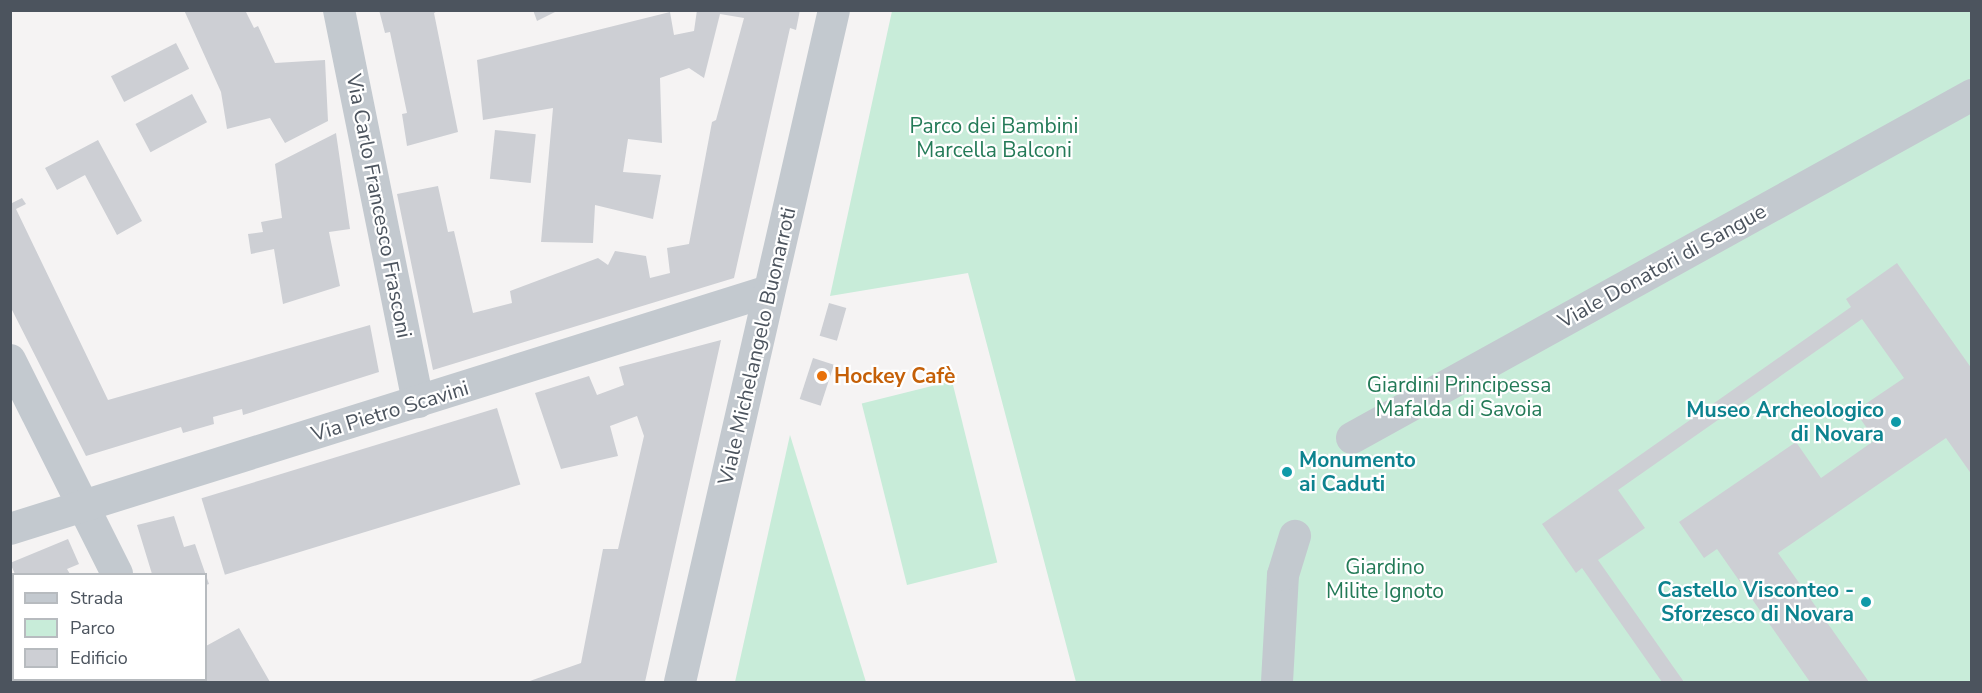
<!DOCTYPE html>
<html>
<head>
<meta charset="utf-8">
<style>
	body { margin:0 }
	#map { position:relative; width:1982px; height:693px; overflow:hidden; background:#f5f3f3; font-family:"Nunito Sans",sans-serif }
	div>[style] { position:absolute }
	.green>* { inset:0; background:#c8ecd9; transform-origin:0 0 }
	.building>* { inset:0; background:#cdcfd4; transform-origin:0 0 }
	.minor>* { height:32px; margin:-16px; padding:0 16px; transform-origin:16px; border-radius:16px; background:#c3c9cf }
	.dots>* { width:16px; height:16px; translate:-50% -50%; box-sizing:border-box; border:3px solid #fff; border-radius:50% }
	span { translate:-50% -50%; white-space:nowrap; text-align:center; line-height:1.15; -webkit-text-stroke:4.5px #fff; paint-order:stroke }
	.park-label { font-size:21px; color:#237a57 }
	.street-label { font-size:21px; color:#4c545e }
	.food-label { font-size:21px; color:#c56008; font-weight:700 }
	.left { translate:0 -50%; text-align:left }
	.culture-label { font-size:21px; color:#0d838f; font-weight:700 }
	.right { translate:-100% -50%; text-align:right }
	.frame { position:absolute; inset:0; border:12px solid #4c545e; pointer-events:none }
	.legend { position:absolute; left:12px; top:573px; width:195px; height:108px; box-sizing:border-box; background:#fff; border:2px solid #b7bbbf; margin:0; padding:8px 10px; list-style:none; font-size:18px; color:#4c545e }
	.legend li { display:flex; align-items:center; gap:12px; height:30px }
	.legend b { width:30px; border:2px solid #b7bbbf }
</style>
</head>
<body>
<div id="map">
	<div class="green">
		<div style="clip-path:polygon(892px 11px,1971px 11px,1971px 682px,1076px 682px,968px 273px,830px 296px)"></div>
		<div style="left:952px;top:381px;width:187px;height:93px;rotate:76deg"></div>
		<div style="clip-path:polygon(790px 435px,866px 682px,735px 682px)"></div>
	</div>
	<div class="building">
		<div style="clip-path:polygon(184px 10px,245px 10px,254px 28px,258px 26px,275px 63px,325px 60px,328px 121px,285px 143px,270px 118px,227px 129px,221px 92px)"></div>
		<div style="clip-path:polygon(379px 10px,439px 10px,434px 13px,458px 132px,407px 146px,402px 114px,407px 113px,390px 32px,385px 33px)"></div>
		<div style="clip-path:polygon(533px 10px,559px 10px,537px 21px)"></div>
		<div style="clip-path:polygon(697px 10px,800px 10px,796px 30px,790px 28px,734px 278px,433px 370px,397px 194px,438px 186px,448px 232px,454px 231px,473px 313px,512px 303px,510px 291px,598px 258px,608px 265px,615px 251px,646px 256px,650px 278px,670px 273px,667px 248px,689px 244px,712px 122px,716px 120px,744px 18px,720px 14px,704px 78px,689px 68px,660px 78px,662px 143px,628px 139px,623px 172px,661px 175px,653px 219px,595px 205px,593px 243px,541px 242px,553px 108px,483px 120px,477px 60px,670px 12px,674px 35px,694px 31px)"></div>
		<div style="left:176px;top:43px;width:29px;height:73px;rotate:63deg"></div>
		<div style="left:192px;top:94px;width:32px;height:64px;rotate:62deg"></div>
		<div style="left:495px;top:130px;width:41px;height:49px;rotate:6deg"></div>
		<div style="clip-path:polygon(336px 133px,350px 229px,329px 232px,340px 286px,283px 304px,274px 249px,251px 254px,248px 234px,263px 232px,261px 222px,282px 218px,275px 164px)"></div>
		<div style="clip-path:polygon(98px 140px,142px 221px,117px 235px,85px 175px,57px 190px,45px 168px)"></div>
		<div style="clip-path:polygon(22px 198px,26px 204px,16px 209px,108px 400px,370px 325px,379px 372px,243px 415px,242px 409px,213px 417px,214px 424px,183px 433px,181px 427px,86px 456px,10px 306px,10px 204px)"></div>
		<div style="clip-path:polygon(1897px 263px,1972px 369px,1972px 475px,1946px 438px,1778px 553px,1869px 682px,1810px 682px,1717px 549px,1704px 558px,1679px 522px,1796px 442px,1821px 478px,1875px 440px,1855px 411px,1904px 378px,1862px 319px,1618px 490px,1645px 528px,1598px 560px,1684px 682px,1662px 682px,1582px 568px,1576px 573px,1542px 524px,1851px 307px,1846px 299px)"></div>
		<div style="left:829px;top:303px;width:18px;height:34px;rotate:16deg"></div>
		<div style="clip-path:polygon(721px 340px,645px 682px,527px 682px,581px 663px,603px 549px,618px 549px,644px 436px,637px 416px,610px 426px,618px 456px,561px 469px,535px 393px,589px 376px,597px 395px,624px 385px,619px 367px)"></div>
		<div style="left:813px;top:358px;width:22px;height:43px;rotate:18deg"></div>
		<div style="left:497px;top:408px;width:80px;height:309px;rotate:73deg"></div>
		<div style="clip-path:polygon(174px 516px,184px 547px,195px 544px,209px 584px,206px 585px,206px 574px,152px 574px,137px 525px)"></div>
		<div style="clip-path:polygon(68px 539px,79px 564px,67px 569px,70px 574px,15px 574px,10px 563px)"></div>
		<div style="clip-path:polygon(239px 628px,270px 682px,192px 682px,190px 680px,206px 680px,206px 646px)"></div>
		<div style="left:73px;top:680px;width:63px;height:2px"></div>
	</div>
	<div class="minor">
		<div style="left:339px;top:10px;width:400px;rotate:78.6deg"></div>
		<div style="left:10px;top:360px;width:239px;rotate:63.4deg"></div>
		<div style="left:1352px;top:438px;width:709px;rotate:-28.95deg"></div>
		<div style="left:10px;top:529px;width:795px;rotate:-17.41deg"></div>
		<div style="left:169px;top:680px;width:2px;rotate:63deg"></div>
		<div style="left:680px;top:682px;width:689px;rotate:-77.09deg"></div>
		<div style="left:1277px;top:682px;width:107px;rotate:-86.8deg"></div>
		<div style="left:1283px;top:575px;width:41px;rotate:-72.9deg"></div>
	</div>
	<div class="dots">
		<div style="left:822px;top:376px;background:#e8710a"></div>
		<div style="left:1896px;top:422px;background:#0f9aa8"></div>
		<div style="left:1287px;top:472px;background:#0f9aa8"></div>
		<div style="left:1866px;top:602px;background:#0f9aa8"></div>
	</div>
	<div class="park-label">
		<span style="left:994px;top:138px">Parco dei Bambini<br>Marcella Balconi</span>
		<span style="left:1459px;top:397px">Giardini Principessa<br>Mafalda di Savoia</span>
		<span style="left:1385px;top:579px">Giardino<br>Milite Ignoto</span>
	</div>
	<div class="street-label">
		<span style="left:379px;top:206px;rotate:79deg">Via Carlo Francesco Frasconi</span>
		<span style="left:1662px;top:266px;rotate:-29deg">Viale Donatori di Sangue</span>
		<span style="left:757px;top:346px;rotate:-77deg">Viale Michelangelo Buonarroti</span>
		<span style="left:390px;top:411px;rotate:-17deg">Via Pietro Scavini</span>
	</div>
	<div class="food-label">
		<span class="left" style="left:834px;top:376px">Hockey Cafè</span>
	</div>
	<div class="culture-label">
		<span class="right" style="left:1884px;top:422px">Museo Archeologico<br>di Novara</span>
		<span class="left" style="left:1299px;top:472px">Monumento<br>ai Caduti</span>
		<span class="right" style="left:1854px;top:602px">Castello Visconteo -<br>Sforzesco di Novara</span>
	</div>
	<div class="frame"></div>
	<ul class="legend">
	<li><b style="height:8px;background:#c3c9cf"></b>Strada</li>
	<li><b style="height:16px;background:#c8ecd9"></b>Parco</li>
	<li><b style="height:16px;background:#cdcfd4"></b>Edificio</li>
	</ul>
</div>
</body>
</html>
